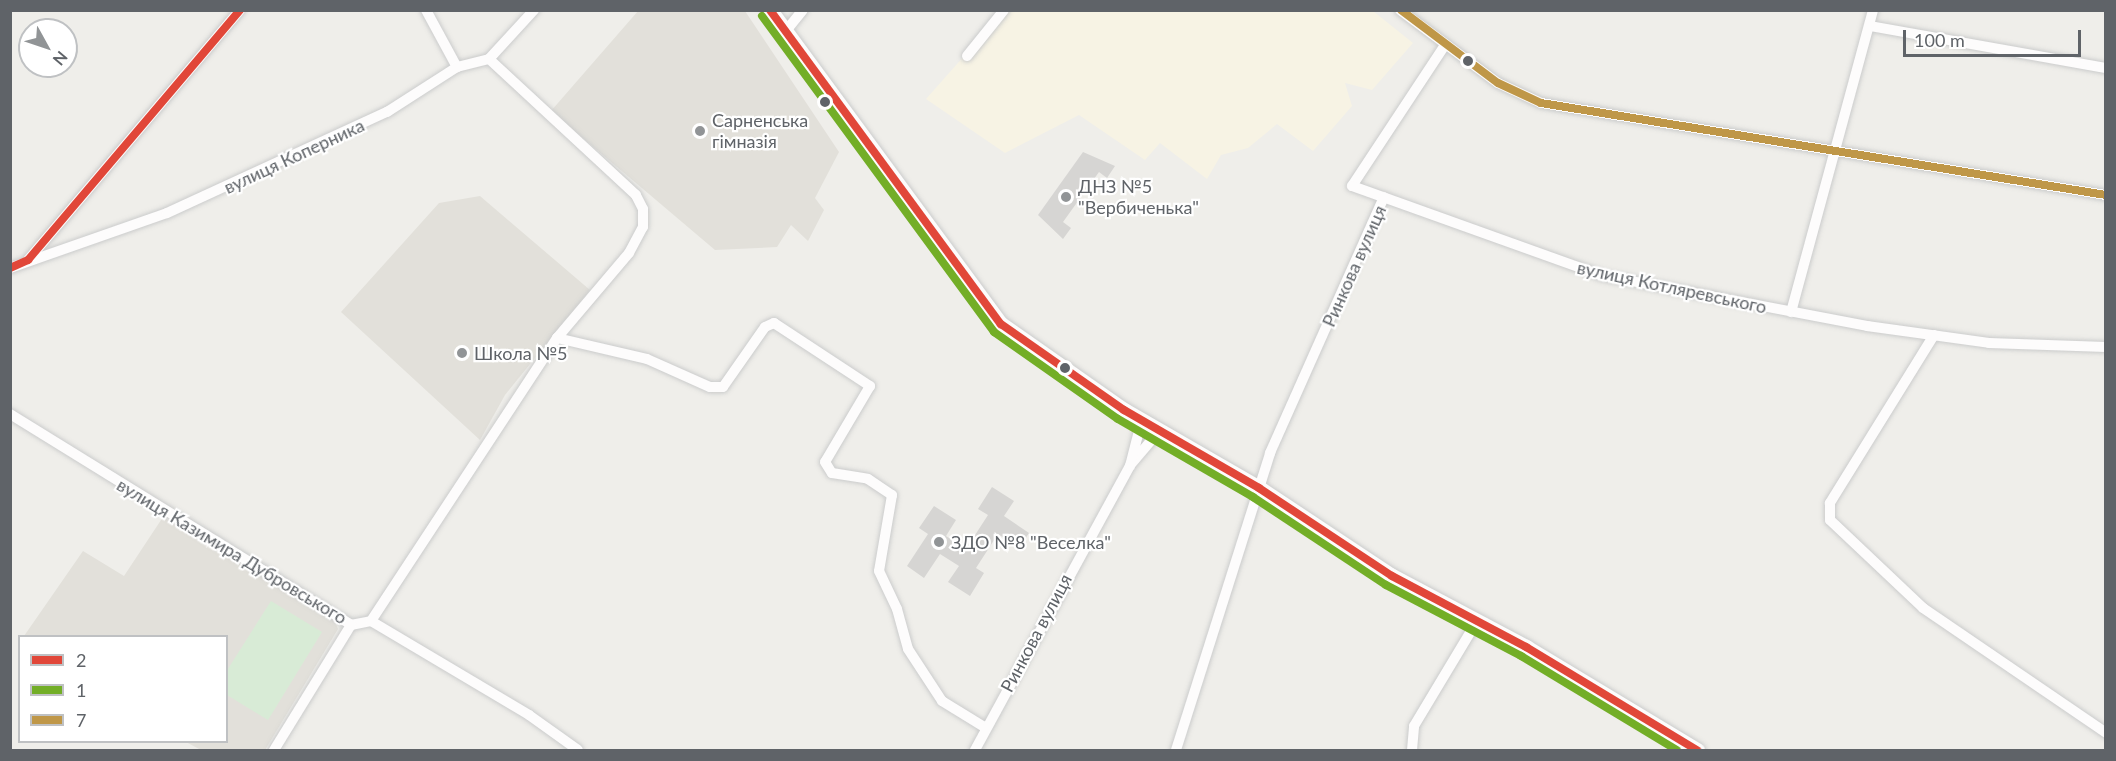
<!DOCTYPE html>
<html>
<head>
<meta charset="utf-8">
<style>
	body { margin:0 }
	#map { position:relative; width:2116px; height:761px; overflow:hidden; background:#efeeea; font-family:Lato,sans-serif }
	div>[style] { position:absolute }
	.commercial>* { inset:0; background:#f7f3e4 }
	.education>* { inset:0; background:#e2e0da }
	.green>* { inset:0; background:#d8ebd6 }
	.building>* { inset:0; background:#d6d5d3 }
	.roads { filter:drop-shadow(0 0 2px #cbcccc) drop-shadow(0 0 2px #cbcccc) }
	.street>* { height:10px; margin:-5px; padding:0 5px; transform-origin:5px; border-radius:5px; background:#fdfcfc }
	.secondary>* { height:15px; margin:-7.5px; padding:0 7.5px; transform-origin:7.5px; border-radius:7.5px; background:#fdfcfc }
	.bus-1>* { height:8px; margin:-4px; padding:0 4px; transform-origin:4px; border-radius:4px; background:#e14739 }
	.bus-2>* { height:8px; margin:-4px; padding:0 4px; transform-origin:4px; border-radius:4px; background:#73ae27 }
	.bus-3>* { height:8px; margin:-4px; padding:0 4px; transform-origin:4px; border-radius:4px; background:#bf9748 }
	.dots>* { width:16px; height:16px; translate:-50% -50%; box-sizing:border-box; border:3px solid #fff; border-radius:50% }
	span { translate:-50% -50%; white-space:nowrap; text-align:center; line-height:1.15; -webkit-text-stroke:4.5px #fff; paint-order:stroke }
	.poi-label { font-size:18px; color:#5f6368 }
	.left { translate:0 -50%; text-align:left }
	.street-label { font-size:18px; color:#5f6368 }
	.frame { position:absolute; inset:0; border:12px solid #5f6368; pointer-events:none }
	.legend { position:absolute; left:18px; top:635px; width:210px; height:108px; box-sizing:border-box; background:#fff; border:2px solid #bfc1c3; margin:0; padding:8px 10px; list-style:none; font-size:18px; color:#5f6368 }
	.legend li { display:flex; align-items:center; gap:12px; height:30px }
	.legend b { width:30px; border:2px solid #bfc1c3 }
	.north { position:absolute; left:18px; top:18px; width:60px; height:60px; box-sizing:border-box; background:#fff; border:2px solid #bfc1c3; border-radius:50%; rotate:130deg; font-size:16px; font-weight:700; line-height:24px; text-align:center; color:#5f6368 }
	.north::after { content:''; display:block; margin:auto; width:21px; height:27px; background:#919496; clip-path:polygon(50% 0,100% 100%,50% 72%,0 100%) }
	.scale { position:absolute; left:1903px; top:30px; width:178px; height:27px; box-sizing:border-box; border:3px solid #5f6368; border-top:0; padding-left:8px; font-size:18px; line-height:21px; white-space:nowrap; color:#5f6368; -webkit-text-stroke:4px #fff; paint-order:stroke }
</style>
</head>
<body>
<div id="map">
	<div class="commercial">
		<div style="clip-path:polygon(1004px 11px,1373px 11px,1413px 43px,1372px 90px,1345px 83px,1352px 106px,1313px 151px,1277px 124px,1248px 148px,1221px 155px,1207px 179px,1160px 143px,1145px 160px,1079px 115px,1005px 153px,926px 99px)"></div>
	</div>
	<div class="education">
		<div style="clip-path:polygon(638px 11px,745px 11px,839px 152px,815px 198px,824px 210px,808px 241px,791px 225px,777px 247px,715px 250px,551px 111px)"></div>
		<div style="clip-path:polygon(480px 196px,590px 290px,505px 395px,480px 440px,341px 312px,439px 203px)"></div>
		<div style="clip-path:polygon(163px 517px,335px 621px,338px 629px,265px 750px,201px 750px,186px 742px,226px 742px,226px 636px,24px 636px,83px 551px,124px 576px)"></div>
	</div>
	<div class="green">
		<div style="clip-path:polygon(271px 601px,322px 632px,268px 720px,227px 695px,226px 672px)"></div>
	</div>
	<div class="building">
		<div style="clip-path:polygon(1083px 152px,1115px 166px,1107px 178px,1099px 172px,1063px 222px,1071px 228px,1063px 239px,1038px 215px)"></div>
		<div style="clip-path:polygon(992px 487px,1014px 501px,1004px 516px,1029px 533px,1019px 548px,998px 534px,976px 568px,984px 573px,970px 596px,948px 582px,959px 566px,940px 554px,924px 578px,907px 566px,928px 534px,919px 528px,934px 506px,956px 520px,946px 536px,966px 549px,988px 515px,978px 509px)"></div>
	</div>
	<div class="roads">
		<div class="street">
			<div style="left:426px;top:10px;width:65px;rotate:61.5deg"></div>
			<div style="left:1400px;top:10px;width:122px;rotate:36.7deg"></div>
			<div style="left:1498px;top:83px;width:47px;rotate:24.9deg"></div>
			<div style="left:1541px;top:103px;width:572px;rotate:9.25deg"></div>
			<div style="left:1870px;top:26px;width:240px;rotate:10.1deg"></div>
			<div style="left:785px;top:32px;width:28px;rotate:-51deg"></div>
			<div style="left:1445px;top:45px;width:169px;rotate:123.4deg"></div>
			<div style="left:1352px;top:186px;width:263px;rotate:19.7deg"></div>
			<div style="left:1600px;top:275px;width:272px;rotate:10.8deg"></div>
			<div style="left:1867px;top:326px;width:123px;rotate:7.9deg"></div>
			<div style="left:1989px;top:343px;width:117px;rotate:2deg"></div>
			<div style="left:967px;top:56px;width:59px;rotate:-51.2deg"></div>
			<div style="left:28px;top:260px;width:328px;rotate:-49.7deg"></div>
			<div style="left:10px;top:268px;width:166px;rotate:-19.3deg"></div>
			<div style="left:167px;top:213px;width:242px;rotate:-24.7deg"></div>
			<div style="left:387px;top:112px;width:83px;rotate:-32.7deg"></div>
			<div style="left:457px;top:67px;width:33px;rotate:-14deg"></div>
			<div style="left:489px;top:59px;width:67px;rotate:-47.4deg"></div>
			<div style="left:1791px;top:312px;width:313px;rotate:-74.8deg"></div>
			<div style="left:1934px;top:335px;width:198px;rotate:121.8deg"></div>
			<div style="left:1830px;top:503px;width:17px;rotate:90deg"></div>
			<div style="left:1830px;top:520px;width:128px;rotate:43.4deg"></div>
			<div style="left:1923px;top:608px;width:222px;rotate:34.3deg"></div>
			<div style="left:557px;top:338px;width:92px;rotate:13.1deg"></div>
			<div style="left:647px;top:359px;width:69px;rotate:24deg"></div>
			<div style="left:710px;top:387px;width:13px"></div>
			<div style="left:723px;top:387px;width:73px;rotate:-55deg"></div>
			<div style="left:765px;top:327px;width:10px;rotate:-24deg"></div>
			<div style="left:774px;top:323px;width:115px;rotate:33.3deg"></div>
			<div style="left:870px;top:386px;width:88px;rotate:120.6deg"></div>
			<div style="left:825px;top:462px;width:13px;rotate:58deg"></div>
			<div style="left:832px;top:473px;width:36px;rotate:9deg"></div>
			<div style="left:868px;top:479px;width:29px;rotate:34deg"></div>
			<div style="left:892px;top:495px;width:77px;rotate:99.7deg"></div>
			<div style="left:879px;top:571px;width:42px;rotate:64.7deg"></div>
			<div style="left:897px;top:609px;width:41px;rotate:74.6deg"></div>
			<div style="left:908px;top:649px;width:62px;rotate:56.8deg"></div>
			<div style="left:942px;top:701px;width:52px;rotate:31.5deg"></div>
			<div style="left:10px;top:414px;width:401px;rotate:31.7deg"></div>
			<div style="left:351px;top:625px;width:20px;rotate:-11deg"></div>
			<div style="left:371px;top:621px;width:184px;rotate:30.7deg"></div>
			<div style="left:529px;top:715px;width:60px;rotate:35.5deg"></div>
			<div style="left:1132px;top:463px;width:43px;rotate:-49.7deg"></div>
			<div style="left:371px;top:621px;width:339px;rotate:-56.7deg"></div>
			<div style="left:557px;top:338px;width:111px;rotate:-49.7deg"></div>
			<div style="left:629px;top:253px;width:30px;rotate:-62deg"></div>
			<div style="left:643px;top:227px;width:18px;rotate:-90deg"></div>
			<div style="left:643px;top:209px;width:16px;rotate:-117deg"></div>
			<div style="left:636px;top:195px;width:200px;rotate:-137.2deg"></div>
			<div style="left:274px;top:750px;width:147px;rotate:-58.4deg"></div>
			<div style="left:975px;top:750px;width:324px;rotate:-61.4deg"></div>
			<div style="left:1130px;top:466px;width:49px;rotate:-75.7deg"></div>
			<div style="left:1176px;top:750px;width:312px;rotate:-72.4deg"></div>
			<div style="left:1270px;top:453px;width:280px;rotate:-66deg"></div>
			<div style="left:1412px;top:750px;width:24px;rotate:-85deg"></div>
			<div style="left:1414px;top:726px;width:122px;rotate:-59deg"></div>
		</div>
		<div class="secondary">
			<div style="left:770px;top:10px;width:390px;rotate:53.7deg"></div>
			<div style="left:1001px;top:324px;width:150px;rotate:35deg"></div>
			<div style="left:1124px;top:410px;width:156px;rotate:30deg"></div>
			<div style="left:1259px;top:488px;width:159px;rotate:33.5deg"></div>
			<div style="left:1392px;top:576px;width:152px;rotate:27.9deg"></div>
			<div style="left:1526px;top:647px;width:200px;rotate:31.1deg"></div>
		</div>
	</div>
	<div class="bus-1">
		<div style="left:770px;top:10px;width:390px;rotate:53.7deg"></div>
		<div style="left:1001px;top:324px;width:150px;rotate:35deg"></div>
		<div style="left:1124px;top:410px;width:156px;rotate:30deg"></div>
		<div style="left:1259px;top:488px;width:159px;rotate:33.5deg"></div>
		<div style="left:1392px;top:576px;width:152px;rotate:27.9deg"></div>
		<div style="left:1526px;top:647px;width:200px;rotate:31.1deg"></div>
		<div style="left:10px;top:268px;width:20px;rotate:-24deg"></div>
		<div style="left:28px;top:260px;width:328px;rotate:-49.7deg"></div>
	</div>
	<div class="bus-2">
		<div style="left:762px;top:16px;width:392px;rotate:53.7deg"></div>
		<div style="left:994px;top:332px;width:151px;rotate:35.1deg"></div>
		<div style="left:1118px;top:419px;width:156px;rotate:30deg"></div>
		<div style="left:1253px;top:497px;width:159px;rotate:33.5deg"></div>
		<div style="left:1386px;top:585px;width:153px;rotate:27.7deg"></div>
		<div style="left:1521px;top:656px;width:182px;rotate:31.1deg"></div>
	</div>
	<div class="bus-3">
		<div style="left:1401px;top:10px;width:121px;rotate:37deg"></div>
		<div style="left:1498px;top:83px;width:47px;rotate:24.9deg"></div>
		<div style="left:1541px;top:103px;width:572px;rotate:9.25deg"></div>
	</div>
	<div class="dots">
		<div style="left:1468px;top:61px;background:#5f6368"></div>
		<div style="left:825px;top:102px;background:#5f6368"></div>
		<div style="left:700px;top:131px;background:#919496"></div>
		<div style="left:1066px;top:197px;background:#919496"></div>
		<div style="left:462px;top:353px;background:#919496"></div>
		<div style="left:1065px;top:368px;background:#5f6368"></div>
		<div style="left:939px;top:542px;background:#919496"></div>
	</div>
	<div class="poi-label">
		<span class="left" style="left:712px;top:131px">Сарненська<br>гімназія</span>
		<span class="left" style="left:1078px;top:197px">ДНЗ №5<br>"Вербиченька"</span>
		<span class="left" style="left:474px;top:353px">Школа №5</span>
		<span class="left" style="left:951px;top:542px">ЗДО №8 "Веселка"</span>
	</div>
	<div class="street-label">
		<span style="left:294px;top:156px;rotate:-25deg">вулиця Коперника</span>
		<span style="left:1354px;top:266px;rotate:-66deg">Ринкова вулиця</span>
		<span style="left:1672px;top:287px;rotate:12deg">вулиця Котляревського</span>
		<span style="left:232px;top:551px;rotate:31deg">вулиця Казимира Дубровського</span>
		<span style="left:1036px;top:633px;rotate:-62deg">Ринкова вулиця</span>
	</div>
	<div class="frame"></div>
	<ul class="legend">
	<li><b style="height:8px;background:#e14739"></b>2</li>
	<li><b style="height:8px;background:#73ae27"></b>1</li>
	<li><b style="height:8px;background:#bf9748"></b>7</li>
	</ul>
	<div class="north">N</div>
	<div class="scale">100 m</div>
</div>
</body>
</html>
